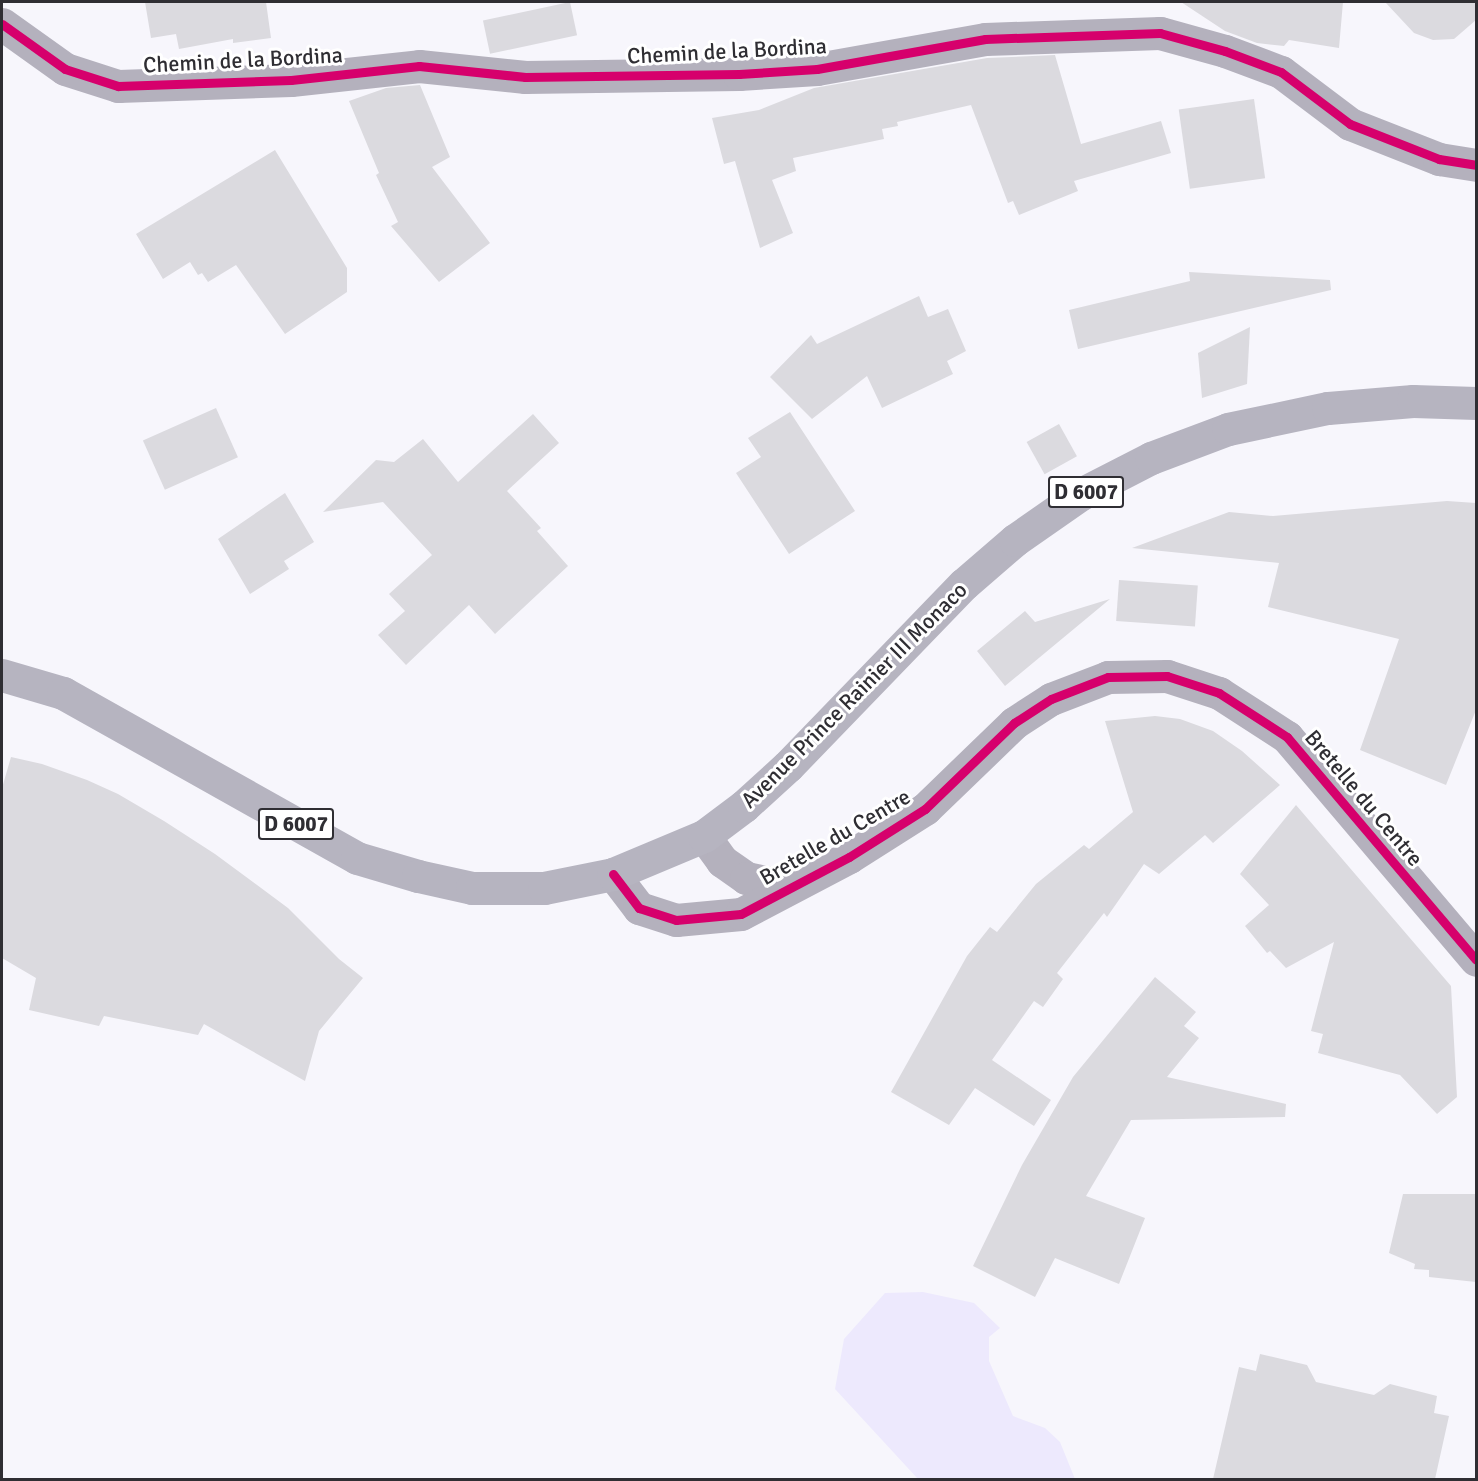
<!DOCTYPE html>
<html>
<head>
<meta charset="utf-8">
<style>
	body { margin:0 }
	#map { position:relative; width:1478px; height:1481px; overflow:hidden; background:#f7f6fc; font-family:Signika,sans-serif }
	div>[style] { position:absolute }
	.green>* { inset:0; background:#ede9fd }
	.building>* { inset:0; background:#dbdadf; transform-origin:0 0 }
	.minor>* { height:33px; margin:-16.5px; padding:0 16.5px; transform-origin:16.5px; border-radius:16.5px; background:#b4b1bd }
	.primary>* { height:33px; margin:-16.5px; padding:0 16.5px; transform-origin:16.5px; border-radius:16.5px; background:#b6b4c0 }
	.cycleway>* { height:9px; margin:-4.5px; padding:0 4.5px; transform-origin:4.5px; border-radius:4.5px; background:#d6006c }
	span { translate:-50% -50%; white-space:nowrap; text-align:center; line-height:1.15; -webkit-text-stroke:6px #fff; paint-order:stroke }
	.shield-label span { padding:2px 4px; background:#fff; border:2px solid; border-radius:4px; -webkit-text-stroke-width:0 }
	.shield-label { font-size:21px; color:#2f2e33; font-weight:700 }
	.street-label { font-size:22px; color:#2f2e33 }
	.frame { position:absolute; inset:0; border:3px solid #2f2e33; pointer-events:none }
</style>
</head>
<body>
<div id="map">
	<div class="green">
		<div style="clip-path:polygon(923px 1292px,974px 1303px,1000px 1328px,989px 1337px,989px 1361px,1013px 1416px,1045px 1428px,1060px 1442px,1075px 1479px,918px 1479px,835px 1389px,844px 1339px,885px 1293px)"></div>
	</div>
	<div class="building">
		<div style="clip-path:polygon(145px 2px,266px 2px,271px 38px,233px 43px,233px 39px,179px 49px,176px 34px,151px 38px)"></div>
		<div style="left:570px;top:2px;width:34px;height:89px;rotate:78deg"></div>
		<div style="clip-path:polygon(1181px 2px,1343px 2px,1339px 48px,1289px 40px,1284px 46px,1257px 43px,1225px 31px)"></div>
		<div style="clip-path:polygon(1385px 2px,1476px 2px,1476px 20px,1454px 39px,1433px 40px,1414px 33px)"></div>
		<div style="clip-path:polygon(1055px 55px,1081px 144px,1161px 121px,1171px 153px,1074px 181px,1078px 191px,1019px 215px,1013px 201px,1008px 203px,971px 105px,897px 122px,898px 126px,882px 129px,884px 139px,793px 158px,796px 171px,772px 180px,793px 233px,760px 248px,735px 161px,724px 164px,712px 118px,759px 110px,814px 88px,987px 58px)"></div>
		<div style="clip-path:polygon(420px 85px,450px 157px,432px 167px,490px 243px,439px 282px,391px 226px,398px 222px,376px 175px,379px 173px,349px 101px,386px 88px)"></div>
		<div style="left:1254px;top:99px;width:80px;height:76px;rotate:82deg"></div>
		<div style="clip-path:polygon(275px 150px,347px 268px,347px 292px,285px 334px,236px 265px,208px 282px,202px 273px,198px 275px,190px 262px,163px 279px,136px 234px)"></div>
		<div style="clip-path:polygon(1189px 272px,1330px 280px,1331px 290px,1078px 349px,1069px 310px,1190px 281px)"></div>
		<div style="clip-path:polygon(919px 296px,928px 317px,948px 309px,966px 351px,947px 361px,953px 374px,882px 408px,867px 376px,812px 419px,770px 377px,811px 335px,817px 344px)"></div>
		<div style="clip-path:polygon(1250px 327px,1247px 384px,1202px 398px,1198px 353px)"></div>
		<div style="left:216px;top:408px;width:54px;height:80px;rotate:66deg"></div>
		<div style="clip-path:polygon(790px 412px,855px 511px,789px 554px,736px 473px,761px 457px,748px 438px)"></div>
		<div style="clip-path:polygon(533px 414px,559px 443px,507px 491px,541px 528px,537px 531px,568px 566px,495px 634px,469px 605px,406px 665px,378px 635px,405px 611px,389px 594px,432px 555px,383px 502px,323px 512px,376px 460px,394px 462px,423px 439px,458px 482px)"></div>
		<div style="left:1059px;top:424px;width:37px;height:37px;rotate:61deg"></div>
		<div style="clip-path:polygon(285px 493px,314px 542px,284px 561px,289px 569px,250px 594px,218px 539px)"></div>
		<div style="clip-path:polygon(1447px 501px,1476px 503px,1476px 710px,1446px 785px,1360px 750px,1399px 639px,1268px 607px,1279px 563px,1132px 548px,1229px 512px,1273px 516px)"></div>
		<div style="left:1119px;top:580px;width:79px;height:41px;rotate:4deg"></div>
		<div style="clip-path:polygon(1110px 599px,1005px 686px,977px 651px,1025px 611px,1035px 622px)"></div>
		<div style="clip-path:polygon(1155px 716px,1180px 719px,1213px 731px,1242px 751px,1280px 785px,1213px 843px,1205px 835px,1159px 874px,1144px 864px,1107px 917px,1104px 913px,1057px 973px,1063px 979px,1043px 1007px,1034px 1001px,992px 1060px,1051px 1100px,1034px 1126px,975px 1088px,949px 1125px,891px 1092px,967px 956px,990px 927px,997px 932px,1036px 884px,1084px 845px,1089px 849px,1133px 812px,1105px 721px)"></div>
		<div style="clip-path:polygon(11px 757px,42px 764px,87px 780px,118px 794px,164px 821px,215px 854px,288px 908px,339px 959px,363px 978px,319px 1031px,305px 1081px,204px 1024px,198px 1035px,104px 1016px,99px 1026px,29px 1010px,36px 978px,2px 958px,2px 788px)"></div>
		<div style="clip-path:polygon(1296px 805px,1451px 986px,1457px 1097px,1437px 1114px,1400px 1075px,1318px 1053px,1323px 1034px,1311px 1031px,1334px 942px,1286px 968px,1270px 951px,1267px 953px,1245px 926px,1269px 905px,1240px 874px)"></div>
		<div style="clip-path:polygon(1155px 977px,1196px 1012px,1184px 1026px,1199px 1038px,1167px 1077px,1286px 1104px,1285px 1117px,1131px 1120px,1086px 1196px,1145px 1218px,1119px 1284px,1055px 1258px,1035px 1297px,973px 1266px,1022px 1165px,1073px 1077px)"></div>
		<div style="clip-path:polygon(1403px 1194px,1476px 1194px,1476px 1282px,1429px 1277px,1429px 1270px,1414px 1269px,1415px 1264px,1389px 1253px)"></div>
		<div style="clip-path:polygon(1260px 1354px,1307px 1365px,1316px 1382px,1374px 1395px,1390px 1384px,1437px 1396px,1434px 1413px,1449px 1416px,1435px 1479px,1213px 1479px,1239px 1367px,1256px 1371px)"></div>
	</div>
	<div class="minor">
		<div style="left:2px;top:24px;width:77px;rotate:35.5deg"></div>
		<div style="left:65px;top:69px;width:56px;rotate:17.8deg"></div>
		<div style="left:118px;top:86px;width:173px;rotate:-2deg"></div>
		<div style="left:291px;top:80px;width:129px;rotate:-6.2deg"></div>
		<div style="left:419px;top:66px;width:107px;rotate:5.9deg"></div>
		<div style="left:525px;top:77px;width:214px;rotate:-0.8deg"></div>
		<div style="left:739px;top:74px;width:78px;rotate:-3.7deg"></div>
		<div style="left:817px;top:69px;width:171px;rotate:-10.1deg"></div>
		<div style="left:985px;top:39px;width:175px;rotate:-2deg"></div>
		<div style="left:1160px;top:33px;width:67px;rotate:15.5deg"></div>
		<div style="left:1225px;top:51px;width:60px;rotate:20.6deg"></div>
		<div style="left:1281px;top:72px;width:86px;rotate:37deg"></div>
		<div style="left:1350px;top:124px;width:96px;rotate:21.5deg"></div>
		<div style="left:1439px;top:159px;width:37px;rotate:9deg"></div>
		<div style="left:704px;top:836px;width:31px;rotate:54deg"></div>
		<div style="left:722px;top:861px;width:29px;rotate:35deg"></div>
		<div style="left:746px;top:878px;width:44px;rotate:11.8deg"></div>
		<div style="left:613px;top:874px;width:43px;rotate:52.6deg"></div>
		<div style="left:639px;top:908px;width:39px;rotate:18deg"></div>
		<div style="left:676px;top:920px;width:65px;rotate:-5.3deg"></div>
		<div style="left:741px;top:914px;width:122px;rotate:-27.8deg"></div>
		<div style="left:849px;top:857px;width:90px;rotate:-32.3deg"></div>
		<div style="left:925px;top:809px;width:124px;rotate:-44deg"></div>
		<div style="left:1014px;top:723px;width:44px;rotate:-33deg"></div>
		<div style="left:1051px;top:699px;width:61px;rotate:-21.1deg"></div>
		<div style="left:1108px;top:677px;width:59px;rotate:-1deg"></div>
		<div style="left:1167px;top:676px;width:55px;rotate:18.1deg"></div>
		<div style="left:1219px;top:693px;width:81px;rotate:32.9deg"></div>
		<div style="left:1287px;top:737px;width:292px;rotate:49.7deg"></div>
	</div>
	<div class="primary">
		<div style="left:2px;top:675px;width:64px;rotate:16.4deg"></div>
		<div style="left:63px;top:693px;width:337px;rotate:29.3deg"></div>
		<div style="left:357px;top:858px;width:64px;rotate:16.4deg"></div>
		<div style="left:418px;top:876px;width:55px;rotate:12.5deg"></div>
		<div style="left:472px;top:888px;width:72px"></div>
		<div style="left:544px;top:888px;width:70px;rotate:-11.5deg"></div>
		<div style="left:613px;top:874px;width:99px;rotate:-22.7deg"></div>
		<div style="left:704px;top:836px;width:50px;rotate:-36.9deg"></div>
		<div style="left:744px;top:806px;width:59px;rotate:-42.3deg"></div>
		<div style="left:788px;top:766px;width:253px;rotate:-46deg"></div>
		<div style="left:964px;top:584px;width:67px;rotate:-40.8deg"></div>
		<div style="left:1015px;top:540px;width:80px;rotate:-34.9deg"></div>
		<div style="left:1081px;top:494px;width:79px;rotate:-27.2deg"></div>
		<div style="left:1151px;top:458px;width:82px;rotate:-20.6deg"></div>
		<div style="left:1228px;top:429px;width:102px;rotate:-11.9deg"></div>
		<div style="left:1328px;top:408px;width:85px;rotate:-4.7deg"></div>
		<div style="left:1413px;top:401px;width:63px;rotate:1.8deg"></div>
	</div>
	<div class="cycleway">
		<div style="left:2px;top:24px;width:77px;rotate:35.5deg"></div>
		<div style="left:65px;top:69px;width:56px;rotate:17.8deg"></div>
		<div style="left:118px;top:86px;width:173px;rotate:-2deg"></div>
		<div style="left:291px;top:80px;width:129px;rotate:-6.2deg"></div>
		<div style="left:419px;top:66px;width:107px;rotate:5.9deg"></div>
		<div style="left:525px;top:77px;width:214px;rotate:-0.8deg"></div>
		<div style="left:739px;top:74px;width:78px;rotate:-3.7deg"></div>
		<div style="left:817px;top:69px;width:171px;rotate:-10.1deg"></div>
		<div style="left:985px;top:39px;width:175px;rotate:-2deg"></div>
		<div style="left:1160px;top:33px;width:67px;rotate:15.5deg"></div>
		<div style="left:1225px;top:51px;width:60px;rotate:20.6deg"></div>
		<div style="left:1281px;top:72px;width:86px;rotate:37deg"></div>
		<div style="left:1350px;top:124px;width:96px;rotate:21.5deg"></div>
		<div style="left:1439px;top:159px;width:37px;rotate:9deg"></div>
		<div style="left:613px;top:874px;width:43px;rotate:52.6deg"></div>
		<div style="left:639px;top:908px;width:39px;rotate:18deg"></div>
		<div style="left:676px;top:920px;width:65px;rotate:-5.3deg"></div>
		<div style="left:741px;top:914px;width:122px;rotate:-27.8deg"></div>
		<div style="left:849px;top:857px;width:90px;rotate:-32.3deg"></div>
		<div style="left:925px;top:809px;width:124px;rotate:-44deg"></div>
		<div style="left:1014px;top:723px;width:44px;rotate:-33deg"></div>
		<div style="left:1051px;top:699px;width:61px;rotate:-21.1deg"></div>
		<div style="left:1108px;top:677px;width:59px;rotate:-1deg"></div>
		<div style="left:1167px;top:676px;width:55px;rotate:18.1deg"></div>
		<div style="left:1219px;top:693px;width:81px;rotate:32.9deg"></div>
		<div style="left:1287px;top:737px;width:292px;rotate:49.7deg"></div>
	</div>
	<div class="shield-label">
		<span style="left:1086px;top:492px">D 6007</span>
		<span style="left:296px;top:824px">D 6007</span>
	</div>
	<div class="street-label">
		<span style="left:727px;top:51px;rotate:-3deg">Chemin de la Bordina</span>
		<span style="left:243px;top:60px;rotate:-3deg">Chemin de la Bordina</span>
		<span style="left:854px;top:695px;rotate:-45deg">Avenue Prince Rainier III Monaco</span>
		<span style="left:1364px;top:798px;rotate:50deg">Bretelle du Centre</span>
		<span style="left:835px;top:837px;rotate:-30deg">Bretelle du Centre</span>
	</div>
	<div class="frame"></div>
</div>
</body>
</html>
